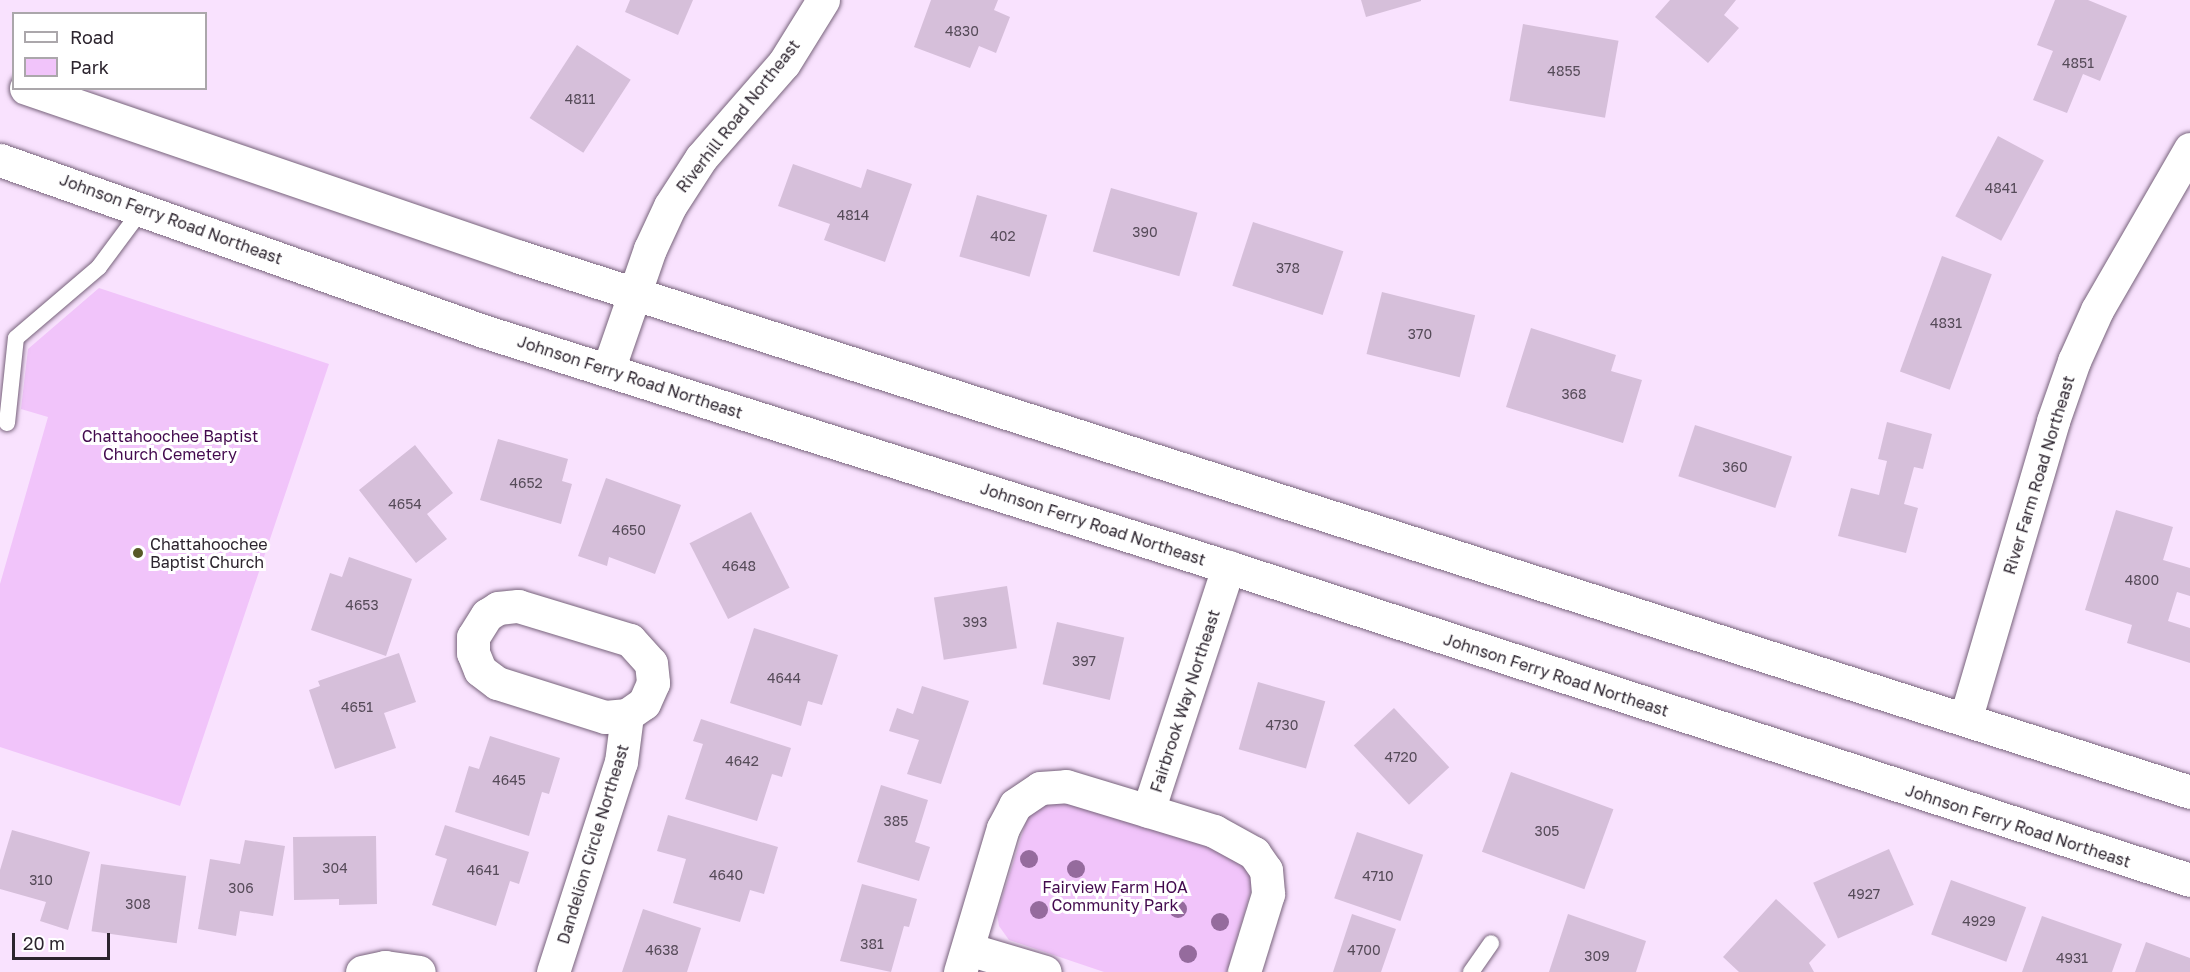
<!DOCTYPE html>
<html>
<head>
<meta charset="utf-8">
<style>
	body { margin:0 }
	#map { position:relative; width:2190px; height:972px; overflow:hidden; background:#f9e2fe; font-family:"Golos Text",sans-serif }
	div>[style] { position:absolute }
	.green>* { inset:0; background:#f1c4fa }
	.building>* { inset:0; background:#d6bfda; transform-origin:0 0 }
	.roads { filter:drop-shadow(0 0 2px #77637b) drop-shadow(0 0 2px #77637b) }
	.lane>* { height:16px; margin:-8px; padding:0 8px; transform-origin:8px; border-radius:8px; background:#fff }
	.street>* { height:33px; margin:-16.5px; padding:0 16.5px; transform-origin:16.5px; border-radius:16.5px; background:#fff }
	.primary>* { height:33px; margin:-16.5px; padding:0 16.5px; transform-origin:16.5px; border-radius:16.5px; background:#fff }
	.trees>* { width:18px; height:18px; margin:-9px; border-radius:50%; background:#956b9d }
	.dots>* { width:16px; height:16px; translate:-50% -50%; box-sizing:border-box; border:3px solid #fff; border-radius:50% }
	span { translate:-50% -50%; white-space:nowrap; text-align:center; line-height:1.15; -webkit-text-stroke:6px #fff; paint-order:stroke }
	.number-label { font-size:14px; color:#564b59 }
	.number-label span { -webkit-text-stroke-width:0 }
	.street-label { font-size:16px; color:#2c242e }
	.park-label { font-size:16px; color:#430a4e }
	.poi-label { font-size:16px; color:#2c242e }
	.left { translate:0 -50%; text-align:left }
	.legend { position:absolute; left:12px; top:12px; width:195px; height:78px; box-sizing:border-box; background:#fff; border:2px solid #aba7ab; margin:0; padding:8px 10px; list-style:none; font-size:18px; color:#2c242e }
	.legend li { display:flex; align-items:center; gap:12px; height:30px }
	.legend b { width:30px; border:2px solid #aba7ab }
	.scale { position:absolute; left:12px; top:933px; width:98px; height:27px; box-sizing:border-box; border:3px solid #2c242e; border-top:0; padding-left:8px; font-size:18px; line-height:21px; white-space:nowrap; color:#2c242e; -webkit-text-stroke:4px #fff; paint-order:stroke }
</style>
</head>
<body>
<div id="map">
	<div class="green">
		<div style="clip-path:polygon(99px 288px,329px 364px,180px 806px,0 747px,0 584px,48px 417px,21px 409px,28px 349px)"></div>
		<div style="clip-path:polygon(1061px 800px,1211px 845px,1250px 871px,1252px 887px,1227px 972px,1104px 972px,1009px 940px,999px 926px,997px 914px,1026px 822px,1034px 808px,1044px 802px)"></div>
	</div>
	<div class="building">
		<div style="clip-path:polygon(630px 0,693px 0,678px 35px,625px 12px)"></div>
		<div style="clip-path:polygon(931px 0,998px 0,994px 10px,1010px 17px,996px 53px,979px 46px,970px 68px,914px 47px)"></div>
		<div style="clip-path:polygon(1361px 0,1421px 0,1421px 1px,1366px 17px)"></div>
		<div style="clip-path:polygon(1670px 0,1736px 0,1724px 15px,1739px 28px,1708px 63px,1655px 17px)"></div>
		<div style="clip-path:polygon(2055px 0,2088px 0,2127px 16px,2100px 81px,2083px 74px,2067px 113px,2033px 100px,2053px 51px,2037px 45px)"></div>
		<div style="left:1523px;top:24px;width:97px;height:78px;rotate:10deg"></div>
		<div style="left:577px;top:45px;width:64px;height:87px;rotate:33deg"></div>
		<div style="left:1998px;top:136px;width:52px;height:91px;rotate:28deg"></div>
		<div style="clip-path:polygon(793px 164px,861px 188px,867px 169px,912px 184px,885px 262px,824px 240px,830px 224px,778px 206px)"></div>
		<div style="left:1111px;top:188px;width:90px;height:66px;rotate:16deg"></div>
		<div style="left:977px;top:195px;width:73px;height:64px;rotate:16deg"></div>
		<div style="left:1253px;top:222px;width:95px;height:67px;rotate:18deg"></div>
		<div style="left:1942px;top:256px;width:53px;height:123px;rotate:20deg"></div>
		<div style="left:1382px;top:292px;width:96px;height:64px;rotate:14deg"></div>
		<div style="clip-path:polygon(1531px 328px,1616px 355px,1611px 371px,1642px 380px,1623px 443px,1506px 407px)"></div>
		<div style="clip-path:polygon(1887px 422px,1932px 434px,1923px 469px,1914px 467px,1904px 504px,1918px 508px,1906px 553px,1838px 536px,1851px 488px,1879px 495px,1887px 461px,1878px 459px)"></div>
		<div style="left:1695px;top:425px;width:102px;height:54px;rotate:18deg"></div>
		<div style="clip-path:polygon(498px 439px,568px 459px,562px 481px,572px 484px,561px 524px,480px 500px)"></div>
		<div style="clip-path:polygon(415px 445px,453px 493px,427px 514px,447px 539px,416px 563px,359px 490px)"></div>
		<div style="clip-path:polygon(606px 478px,681px 505px,655px 574px,609px 557px,607px 566px,578px 556px)"></div>
		<div style="clip-path:polygon(2116px 510px,2173px 527px,2163px 560px,2190px 568px,2190px 596px,2177px 592px,2168px 621px,2190px 628px,2190px 663px,2127px 643px,2132px 625px,2085px 610px)"></div>
		<div style="left:751px;top:512px;width:85px;height:69px;rotate:63deg"></div>
		<div style="clip-path:polygon(349px 557px,412px 579px,386px 656px,311px 630px,330px 573px,342px 577px)"></div>
		<div style="left:1007px;top:586px;width:63px;height:74px;rotate:81deg"></div>
		<div style="left:1057px;top:622px;width:69px;height:64px;rotate:13deg"></div>
		<div style="clip-path:polygon(754px 628px,838px 655px,822px 705px,808px 701px,801px 726px,730px 703px)"></div>
		<div style="clip-path:polygon(399px 653px,416px 702px,384px 713px,396px 748px,335px 769px,309px 690px,320px 686px,318px 681px)"></div>
		<div style="left:1258px;top:682px;width:70px;height:70px;rotate:16deg"></div>
		<div style="clip-path:polygon(922px 686px,969px 701px,941px 784px,907px 774px,919px 740px,889px 731px,897px 708px,913px 714px)"></div>
		<div style="left:1394px;top:708px;width:81px;height:55px;rotate:47deg"></div>
		<div style="clip-path:polygon(701px 719px,791px 748px,782px 777px,772px 774px,757px 821px,685px 799px,703px 744px,693px 741px)"></div>
		<div style="clip-path:polygon(490px 736px,560px 758px,549px 794px,542px 792px,529px 836px,455px 812px,469px 766px,479px 769px)"></div>
		<div style="left:1511px;top:772px;width:109px;height:85px;rotate:20deg"></div>
		<div style="clip-path:polygon(881px 785px,928px 800px,915px 842px,930px 847px,919px 881px,857px 862px)"></div>
		<div style="clip-path:polygon(668px 815px,778px 847px,764px 894px,750px 890px,740px 922px,673px 903px,686px 859px,657px 851px)"></div>
		<div style="clip-path:polygon(445px 825px,529px 852px,519px 884px,510px 881px,496px 926px,432px 905px,447px 859px,435px 855px)"></div>
		<div style="clip-path:polygon(12px 830px,90px 852px,68px 930px,40px 921px,46px 902px,0 889px,0 870px)"></div>
		<div style="left:1357px;top:832px;width:70px;height:70px;rotate:19deg"></div>
		<div style="clip-path:polygon(376px 836px,377px 904px,339px 905px,339px 899px,294px 900px,293px 837px)"></div>
		<div style="clip-path:polygon(245px 840px,285px 846px,273px 916px,240px 911px,236px 936px,198px 929px,210px 859px,240px 864px)"></div>
		<div style="left:1889px;top:849px;width:61px;height:83px;rotate:66deg"></div>
		<div style="left:101px;top:864px;width:86px;height:68px;rotate:8deg"></div>
		<div style="left:1951px;top:880px;width:80px;height:58px;rotate:20deg"></div>
		<div style="clip-path:polygon(862px 884px,917px 899px,909px 927px,904px 926px,891px 972px,840px 961px)"></div>
		<div style="clip-path:polygon(1776px 899px,1826px 945px,1809px 963px,1814px 972px,1739px 972px,1723px 957px)"></div>
		<div style="clip-path:polygon(643px 909px,701px 928px,687px 972px,622px 972px)"></div>
		<div style="clip-path:polygon(1352px 914px,1396px 929px,1381px 972px,1333px 972px)"></div>
		<div style="clip-path:polygon(1568px 914px,1646px 941px,1636px 972px,1549px 972px)"></div>
		<div style="clip-path:polygon(2042px 916px,2122px 944px,2112px 972px,2022px 972px)"></div>
		<div style="clip-path:polygon(2146px 942px,2190px 958px,2190px 972px,2135px 972px)"></div>
	</div>
	<div class="roads">
		<div class="lane">
			<div style="left:7px;top:423px;width:85px;rotate:-84deg"></div>
			<div style="left:16px;top:338px;width:109px;rotate:-40.5deg"></div>
			<div style="left:99px;top:267px;width:72px;rotate:-53.4deg"></div>
			<div style="left:1471px;top:972px;width:35px;rotate:-55deg"></div>
		</div>
		<div class="street">
			<div style="left:608px;top:370px;width:128px;rotate:-70.9deg"></div>
			<div style="left:650px;top:249px;width:47px;rotate:-65.1deg"></div>
			<div style="left:670px;top:206px;width:57px;rotate:-57.1deg"></div>
			<div style="left:701px;top:158px;width:126px;rotate:-48.9deg"></div>
			<div style="left:784px;top:63px;width:74px;rotate:-58.2deg"></div>
			<div style="left:518px;top:606px;width:117px;rotate:16.9deg"></div>
			<div style="left:630px;top:640px;width:31px;rotate:48deg"></div>
			<div style="left:651px;top:663px;width:20px;rotate:84deg"></div>
			<div style="left:653px;top:683px;width:22px;rotate:114deg"></div>
			<div style="left:644px;top:703px;width:21px;rotate:145deg"></div>
			<div style="left:627px;top:715px;width:22px;rotate:175deg"></div>
			<div style="left:605px;top:717px;width:113px;rotate:-162.5deg"></div>
			<div style="left:497px;top:683px;width:21px;rotate:-143deg"></div>
			<div style="left:480px;top:670px;width:18px;rotate:-112deg"></div>
			<div style="left:473px;top:653px;width:16px;rotate:-90deg"></div>
			<div style="left:473px;top:637px;width:26px;rotate:-58deg"></div>
			<div style="left:487px;top:615px;width:13px;rotate:-32deg"></div>
			<div style="left:498px;top:608px;width:20px;rotate:-6deg"></div>
			<div style="left:1966px;top:717px;width:309px;rotate:-73.6deg"></div>
			<div style="left:2053px;top:421px;width:64px;rotate:-70.7deg"></div>
			<div style="left:2074px;top:361px;width:56px;rotate:-65.7deg"></div>
			<div style="left:2097px;top:310px;width:186px;rotate:-60deg"></div>
			<div style="left:1148px;top:811px;width:257px;rotate:-71.8deg"></div>
			<div style="left:968px;top:949px;width:80px;rotate:16.6deg"></div>
			<div style="left:362px;top:972px;width:24px;rotate:-12deg"></div>
			<div style="left:385px;top:967px;width:34px;rotate:8deg"></div>
			<div style="left:553px;top:972px;width:221px;rotate:-72.1deg"></div>
			<div style="left:621px;top:762px;width:47px;rotate:-82.7deg"></div>
			<div style="left:960px;top:972px;width:150px;rotate:-73.4deg"></div>
			<div style="left:1003px;top:828px;width:26px;rotate:-62deg"></div>
			<div style="left:1015px;top:805px;width:30px;rotate:-34deg"></div>
			<div style="left:1040px;top:788px;width:26px;rotate:-4deg"></div>
			<div style="left:1066px;top:786px;width:155px;rotate:16.9deg"></div>
			<div style="left:1214px;top:831px;width:46px;rotate:28.8deg"></div>
			<div style="left:1254px;top:853px;width:21px;rotate:55deg"></div>
			<div style="left:1266px;top:870px;width:24px;rotate:85deg"></div>
			<div style="left:1268px;top:894px;width:82px;rotate:107.1deg"></div>
		</div>
		<div class="primary">
			<div style="left:26px;top:88px;width:522px;rotate:18.89deg"></div>
			<div style="left:520px;top:257px;width:1754px;rotate:17.76deg"></div>
			<div style="left:0;top:160px;width:512px;rotate:19.5deg"></div>
			<div style="left:483px;top:331px;width:781px;rotate:17.58deg"></div>
			<div style="left:1228px;top:567px;width:1012px;rotate:18.02deg"></div>
		</div>
	</div>
	<div class="trees">
		<div style="left:1029px;top:859px"></div>
		<div style="left:1076px;top:869px"></div>
		<div style="left:1178px;top:909px"></div>
		<div style="left:1039px;top:910px"></div>
		<div style="left:1220px;top:922px"></div>
		<div style="left:1188px;top:954px"></div>
	</div>
	<div class="dots">
		<div style="left:138px;top:553px;background:#585927"></div>
	</div>
	<div class="number-label">
		<span style="left:962px;top:31px">4830</span>
		<span style="left:2078px;top:63px">4851</span>
		<span style="left:1564px;top:71px">4855</span>
		<span style="left:580px;top:99px">4811</span>
		<span style="left:2001px;top:188px">4841</span>
		<span style="left:853px;top:215px">4814</span>
		<span style="left:1145px;top:232px">390</span>
		<span style="left:1003px;top:236px">402</span>
		<span style="left:1288px;top:268px">378</span>
		<span style="left:1946px;top:323px">4831</span>
		<span style="left:1420px;top:334px">370</span>
		<span style="left:1574px;top:394px">368</span>
		<span style="left:1735px;top:467px">360</span>
		<span style="left:526px;top:483px">4652</span>
		<span style="left:405px;top:504px">4654</span>
		<span style="left:629px;top:530px">4650</span>
		<span style="left:739px;top:566px">4648</span>
		<span style="left:2142px;top:580px">4800</span>
		<span style="left:362px;top:605px">4653</span>
		<span style="left:975px;top:622px">393</span>
		<span style="left:1084px;top:661px">397</span>
		<span style="left:784px;top:678px">4644</span>
		<span style="left:357px;top:707px">4651</span>
		<span style="left:1282px;top:725px">4730</span>
		<span style="left:1401px;top:757px">4720</span>
		<span style="left:742px;top:761px">4642</span>
		<span style="left:509px;top:780px">4645</span>
		<span style="left:896px;top:821px">385</span>
		<span style="left:1547px;top:831px">305</span>
		<span style="left:335px;top:868px">304</span>
		<span style="left:483px;top:870px">4641</span>
		<span style="left:726px;top:875px">4640</span>
		<span style="left:1378px;top:876px">4710</span>
		<span style="left:41px;top:880px">310</span>
		<span style="left:241px;top:888px">306</span>
		<span style="left:1864px;top:894px">4927</span>
		<span style="left:138px;top:904px">308</span>
		<span style="left:1979px;top:921px">4929</span>
		<span style="left:872px;top:944px">381</span>
		<span style="left:662px;top:950px">4638</span>
		<span style="left:1364px;top:950px">4700</span>
		<span style="left:1597px;top:956px">309</span>
		<span style="left:2072px;top:958px">4931</span>
	</div>
	<div class="street-label">
		<span style="left:738px;top:116px;rotate:-52deg">Riverhill Road Northeast</span>
		<span style="left:171px;top:219px;rotate:20deg">Johnson Ferry Road Northeast</span>
		<span style="left:630px;top:377px;rotate:18deg">Johnson Ferry Road Northeast</span>
		<span style="left:2039px;top:475px;rotate:-73deg">River Farm Road Northeast</span>
		<span style="left:1093px;top:524px;rotate:18deg">Johnson Ferry Road Northeast</span>
		<span style="left:1556px;top:675px;rotate:18deg">Johnson Ferry Road Northeast</span>
		<span style="left:1185px;top:701px;rotate:-72deg">Fairbrook Way Northeast</span>
		<span style="left:2018px;top:826px;rotate:18deg">Johnson Ferry Road Northeast</span>
		<span style="left:593px;top:844px;rotate:-73deg">Dandelion Circle Northeast</span>
	</div>
	<div class="park-label">
		<span style="left:170px;top:445px">Chattahoochee Baptist<br>Church Cemetery</span>
		<span style="left:1115px;top:896px">Fairview Farm HOA<br>Community Park</span>
	</div>
	<div class="poi-label">
		<span class="left" style="left:150px;top:553px">Chattahoochee<br>Baptist Church</span>
	</div>
	<ul class="legend">
	<li><b style="height:8px;background:#fff"></b>Road</li>
	<li><b style="height:16px;background:#f1c4fa"></b>Park</li>
	</ul>
	<div class="scale">20 m</div>
</div>
</body>
</html>
